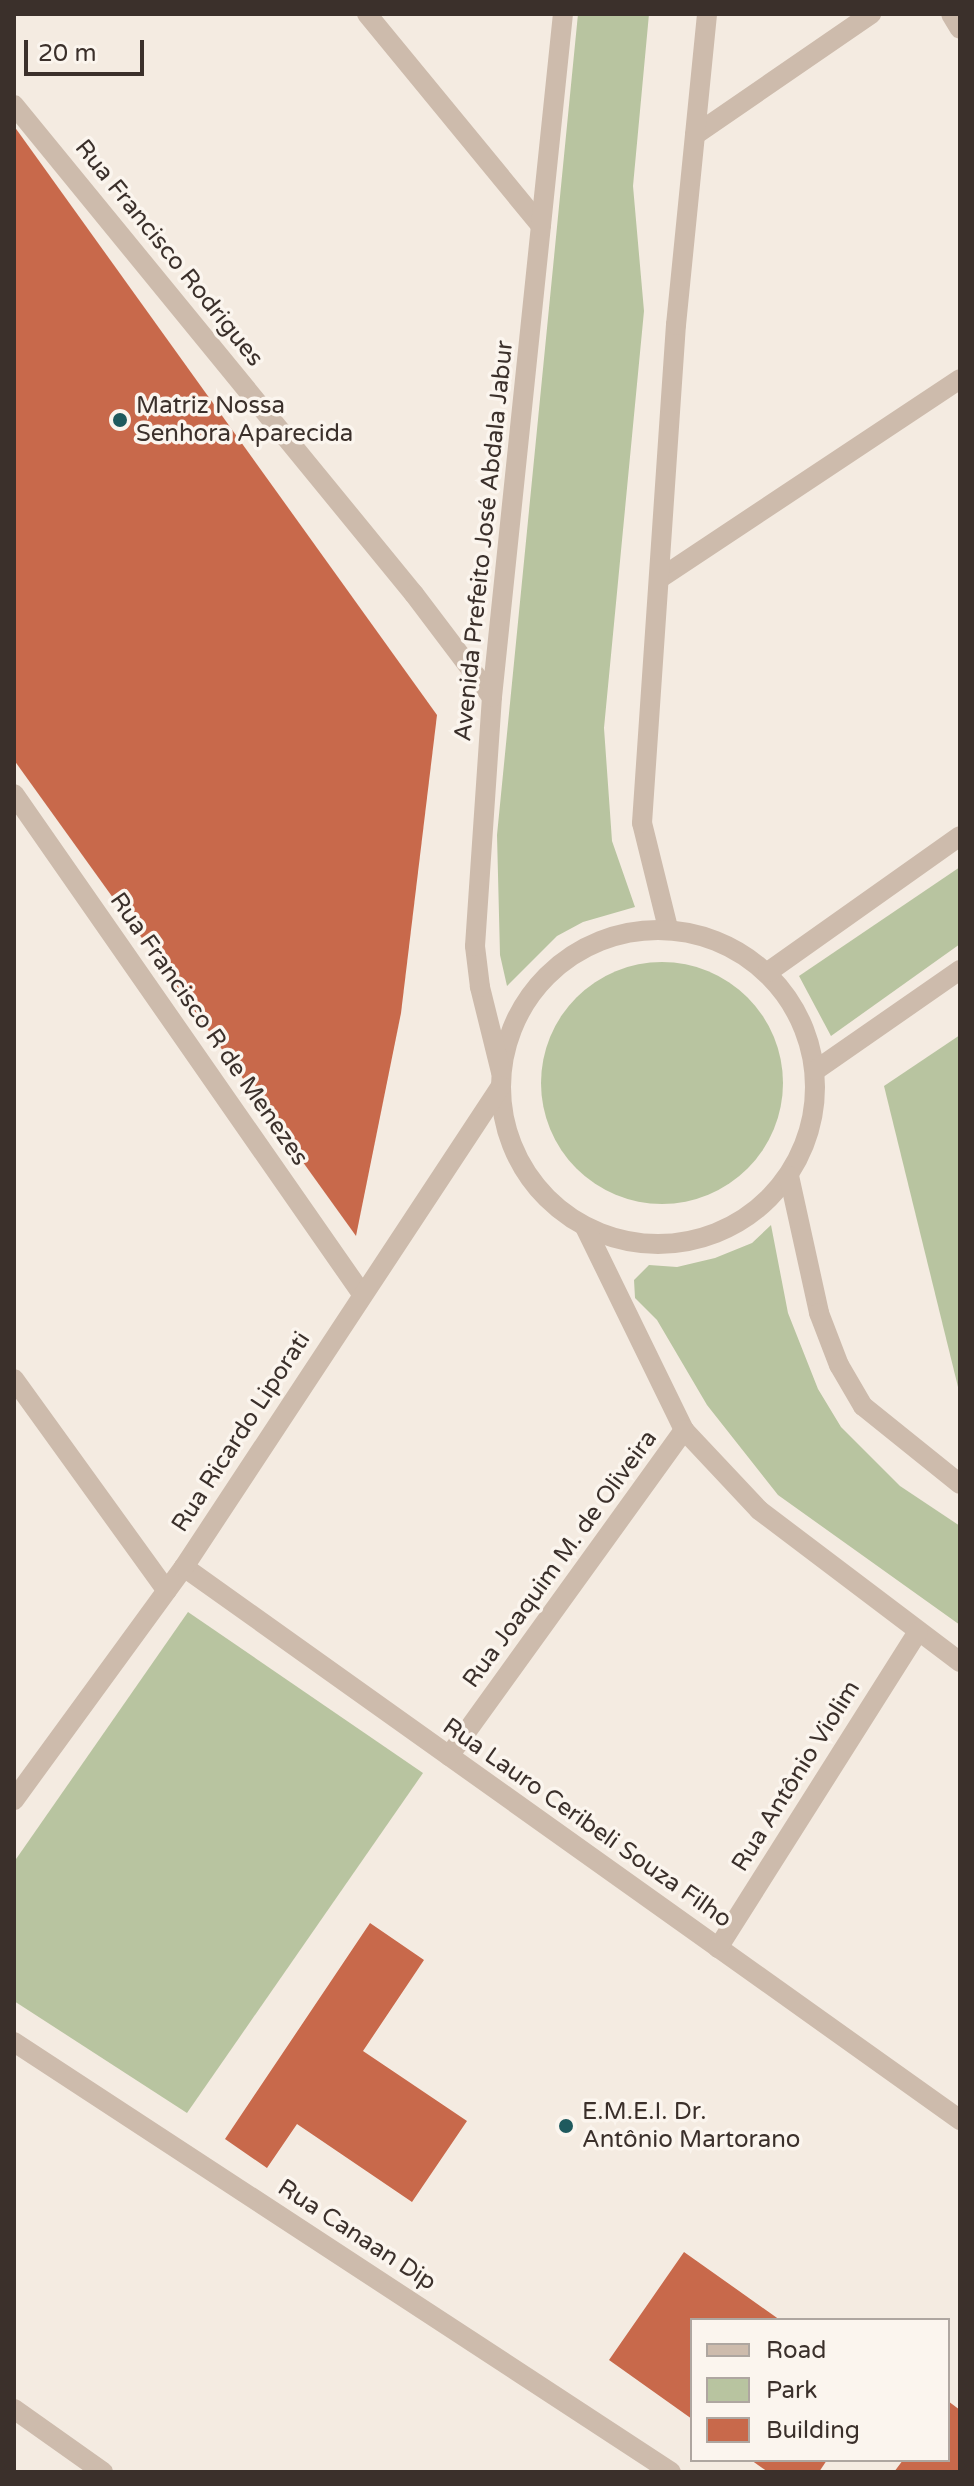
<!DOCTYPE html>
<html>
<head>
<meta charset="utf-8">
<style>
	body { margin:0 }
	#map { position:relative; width:974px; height:2486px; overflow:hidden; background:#f4ebe1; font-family:"Varela Round",sans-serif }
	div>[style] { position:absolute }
	.green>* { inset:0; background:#b8c4a0 }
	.round { border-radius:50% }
	.building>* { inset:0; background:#c8694b }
	.minor>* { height:20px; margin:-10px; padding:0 10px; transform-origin:10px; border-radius:10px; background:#cdbbac }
	.minor>.ring { margin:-10px; padding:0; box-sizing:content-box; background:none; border:20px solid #cdbbac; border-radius:50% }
	.dots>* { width:22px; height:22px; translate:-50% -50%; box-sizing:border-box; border:4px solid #fbf5ee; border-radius:50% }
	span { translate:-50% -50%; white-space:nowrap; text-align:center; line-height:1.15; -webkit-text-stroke:7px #fbf5ee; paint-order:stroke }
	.street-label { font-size:24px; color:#3b302b }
	.poi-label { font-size:24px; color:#3b302b }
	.left { translate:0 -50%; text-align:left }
	.frame { position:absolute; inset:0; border:16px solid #3b302b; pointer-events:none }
	.legend { position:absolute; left:690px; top:2318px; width:260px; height:144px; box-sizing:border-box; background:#fbf5ee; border:2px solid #aea6a0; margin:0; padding:10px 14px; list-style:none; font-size:24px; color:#3b302b }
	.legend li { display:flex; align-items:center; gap:16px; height:40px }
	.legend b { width:40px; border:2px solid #aea6a0 }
	.scale { position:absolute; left:24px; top:40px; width:120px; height:36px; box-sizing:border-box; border:4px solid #3b302b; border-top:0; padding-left:10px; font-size:24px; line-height:28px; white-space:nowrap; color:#3b302b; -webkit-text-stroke:6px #fbf5ee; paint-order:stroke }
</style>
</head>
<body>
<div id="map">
	<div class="green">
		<div style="clip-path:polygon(578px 14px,649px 14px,633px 186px,644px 311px,604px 728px,612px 841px,635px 907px,583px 922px,557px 936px,507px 986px,500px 955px,497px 835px)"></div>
		<div style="clip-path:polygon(960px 867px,960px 944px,831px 1036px,799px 976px)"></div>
		<div class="round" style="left:541px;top:962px;width:242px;height:242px"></div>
		<div style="clip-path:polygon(960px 1035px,960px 1395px,884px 1086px)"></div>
		<div style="clip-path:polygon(771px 1225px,788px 1313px,818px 1389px,841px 1427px,900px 1486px,960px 1526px,960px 1625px,778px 1495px,707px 1405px,657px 1320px,635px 1298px,634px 1280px,649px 1265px,677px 1267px,715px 1258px,752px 1243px)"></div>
		<div style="clip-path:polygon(188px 1612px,423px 1773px,187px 2113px,14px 2001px,14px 1862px)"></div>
	</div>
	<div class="building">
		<div style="clip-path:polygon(14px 126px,437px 715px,401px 1013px,356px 1236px,14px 760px)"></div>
		<div style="clip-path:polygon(370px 1923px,424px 1960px,363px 2051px,467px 2121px,412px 2202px,297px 2124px,267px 2168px,225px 2139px)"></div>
		<div style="clip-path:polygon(684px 2252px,780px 2320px,692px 2320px,692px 2419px,609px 2360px)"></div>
		<div style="clip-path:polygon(948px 2401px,960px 2410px,960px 2472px,894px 2472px,903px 2460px,948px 2460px)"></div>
		<div style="clip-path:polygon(751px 2460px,827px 2460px,819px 2472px,768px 2472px)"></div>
	</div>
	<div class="minor">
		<div style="left:367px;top:14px;width:274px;rotate:50.6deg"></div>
		<div style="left:951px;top:14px;width:17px;rotate:59deg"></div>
		<div style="left:14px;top:105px;width:632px;rotate:50.72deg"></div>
		<div style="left:414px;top:594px;width:129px;rotate:52.9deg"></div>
		<div style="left:695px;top:135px;width:214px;rotate:-34.5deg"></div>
		<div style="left:659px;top:579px;width:361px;rotate:-33.6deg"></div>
		<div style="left:14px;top:794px;width:609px;rotate:55.16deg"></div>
		<div style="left:668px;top:928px;width:108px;rotate:-103.9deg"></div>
		<div style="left:642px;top:823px;width:499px;rotate:-86.1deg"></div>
		<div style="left:676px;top:325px;width:313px;rotate:-84.3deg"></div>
		<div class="ring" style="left:501px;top:930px;width:294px;height:294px"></div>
		<div style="left:768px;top:972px;width:235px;rotate:-35.3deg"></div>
		<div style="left:816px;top:1070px;width:175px;rotate:-34.8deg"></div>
		<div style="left:501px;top:1072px;width:88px;rotate:-103.9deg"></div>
		<div style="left:480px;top:987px;width:41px;rotate:-97deg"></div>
		<div style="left:475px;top:946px;width:250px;rotate:-86.1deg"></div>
		<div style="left:492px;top:697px;width:687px;rotate:-84.07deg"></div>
		<div style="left:789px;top:1176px;width:140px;rotate:77.6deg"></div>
		<div style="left:819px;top:1313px;width:56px;rotate:69deg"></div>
		<div style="left:839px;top:1365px;width:48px;rotate:59.7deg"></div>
		<div style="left:863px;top:1406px;width:124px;rotate:38.8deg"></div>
		<div style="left:585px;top:1227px;width:226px;rotate:64deg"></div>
		<div style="left:684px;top:1430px;width:110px;rotate:46.8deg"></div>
		<div style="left:759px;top:1510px;width:252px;rotate:37.1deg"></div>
		<div style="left:14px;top:1379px;width:261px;rotate:54.2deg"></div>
		<div style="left:184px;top:1567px;width:953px;rotate:35.47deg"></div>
		<div style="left:449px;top:1756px;width:402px;rotate:-54.2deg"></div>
		<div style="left:14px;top:1800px;width:288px;rotate:-53.9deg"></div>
		<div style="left:184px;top:1567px;width:576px;rotate:-56.61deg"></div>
		<div style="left:718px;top:1948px;width:374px;rotate:-57.7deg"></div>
		<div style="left:14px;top:2042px;width:785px;rotate:33.2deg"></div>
		<div style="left:14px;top:2409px;width:109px;rotate:35.3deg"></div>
	</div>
	<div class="dots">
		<div style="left:120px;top:420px;background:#1f5a5e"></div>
		<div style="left:566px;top:2126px;background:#1f5a5e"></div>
	</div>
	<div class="street-label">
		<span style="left:169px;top:253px;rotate:51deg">Rua Francisco Rodrigues</span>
		<span style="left:484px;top:541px;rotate:-84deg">Avenida Prefeito José Abdala Jabur</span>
		<span style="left:209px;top:1029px;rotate:55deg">Rua Francisco R de Menezes</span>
		<span style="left:241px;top:1432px;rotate:-57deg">Rua Ricardo Liporati</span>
		<span style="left:560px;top:1559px;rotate:-54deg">Rua Joaquim M. de Oliveira</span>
		<span style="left:796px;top:1776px;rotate:-58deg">Rua Antônio Violim</span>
		<span style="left:587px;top:1823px;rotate:35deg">Rua Lauro Ceribeli Souza Filho</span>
		<span style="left:357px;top:2235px;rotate:33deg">Rua Canaan Dip</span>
	</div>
	<div class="poi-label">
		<span class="left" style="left:136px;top:420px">Matriz Nossa<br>Senhora Aparecida</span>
		<span class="left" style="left:582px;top:2126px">E.M.E.I. Dr.<br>Antônio Martorano</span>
	</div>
	<div class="frame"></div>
	<ul class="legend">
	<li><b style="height:10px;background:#cdbbac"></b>Road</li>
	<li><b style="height:22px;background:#b8c4a0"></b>Park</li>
	<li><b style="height:22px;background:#c8694b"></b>Building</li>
	</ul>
	<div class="scale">20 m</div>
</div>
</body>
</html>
